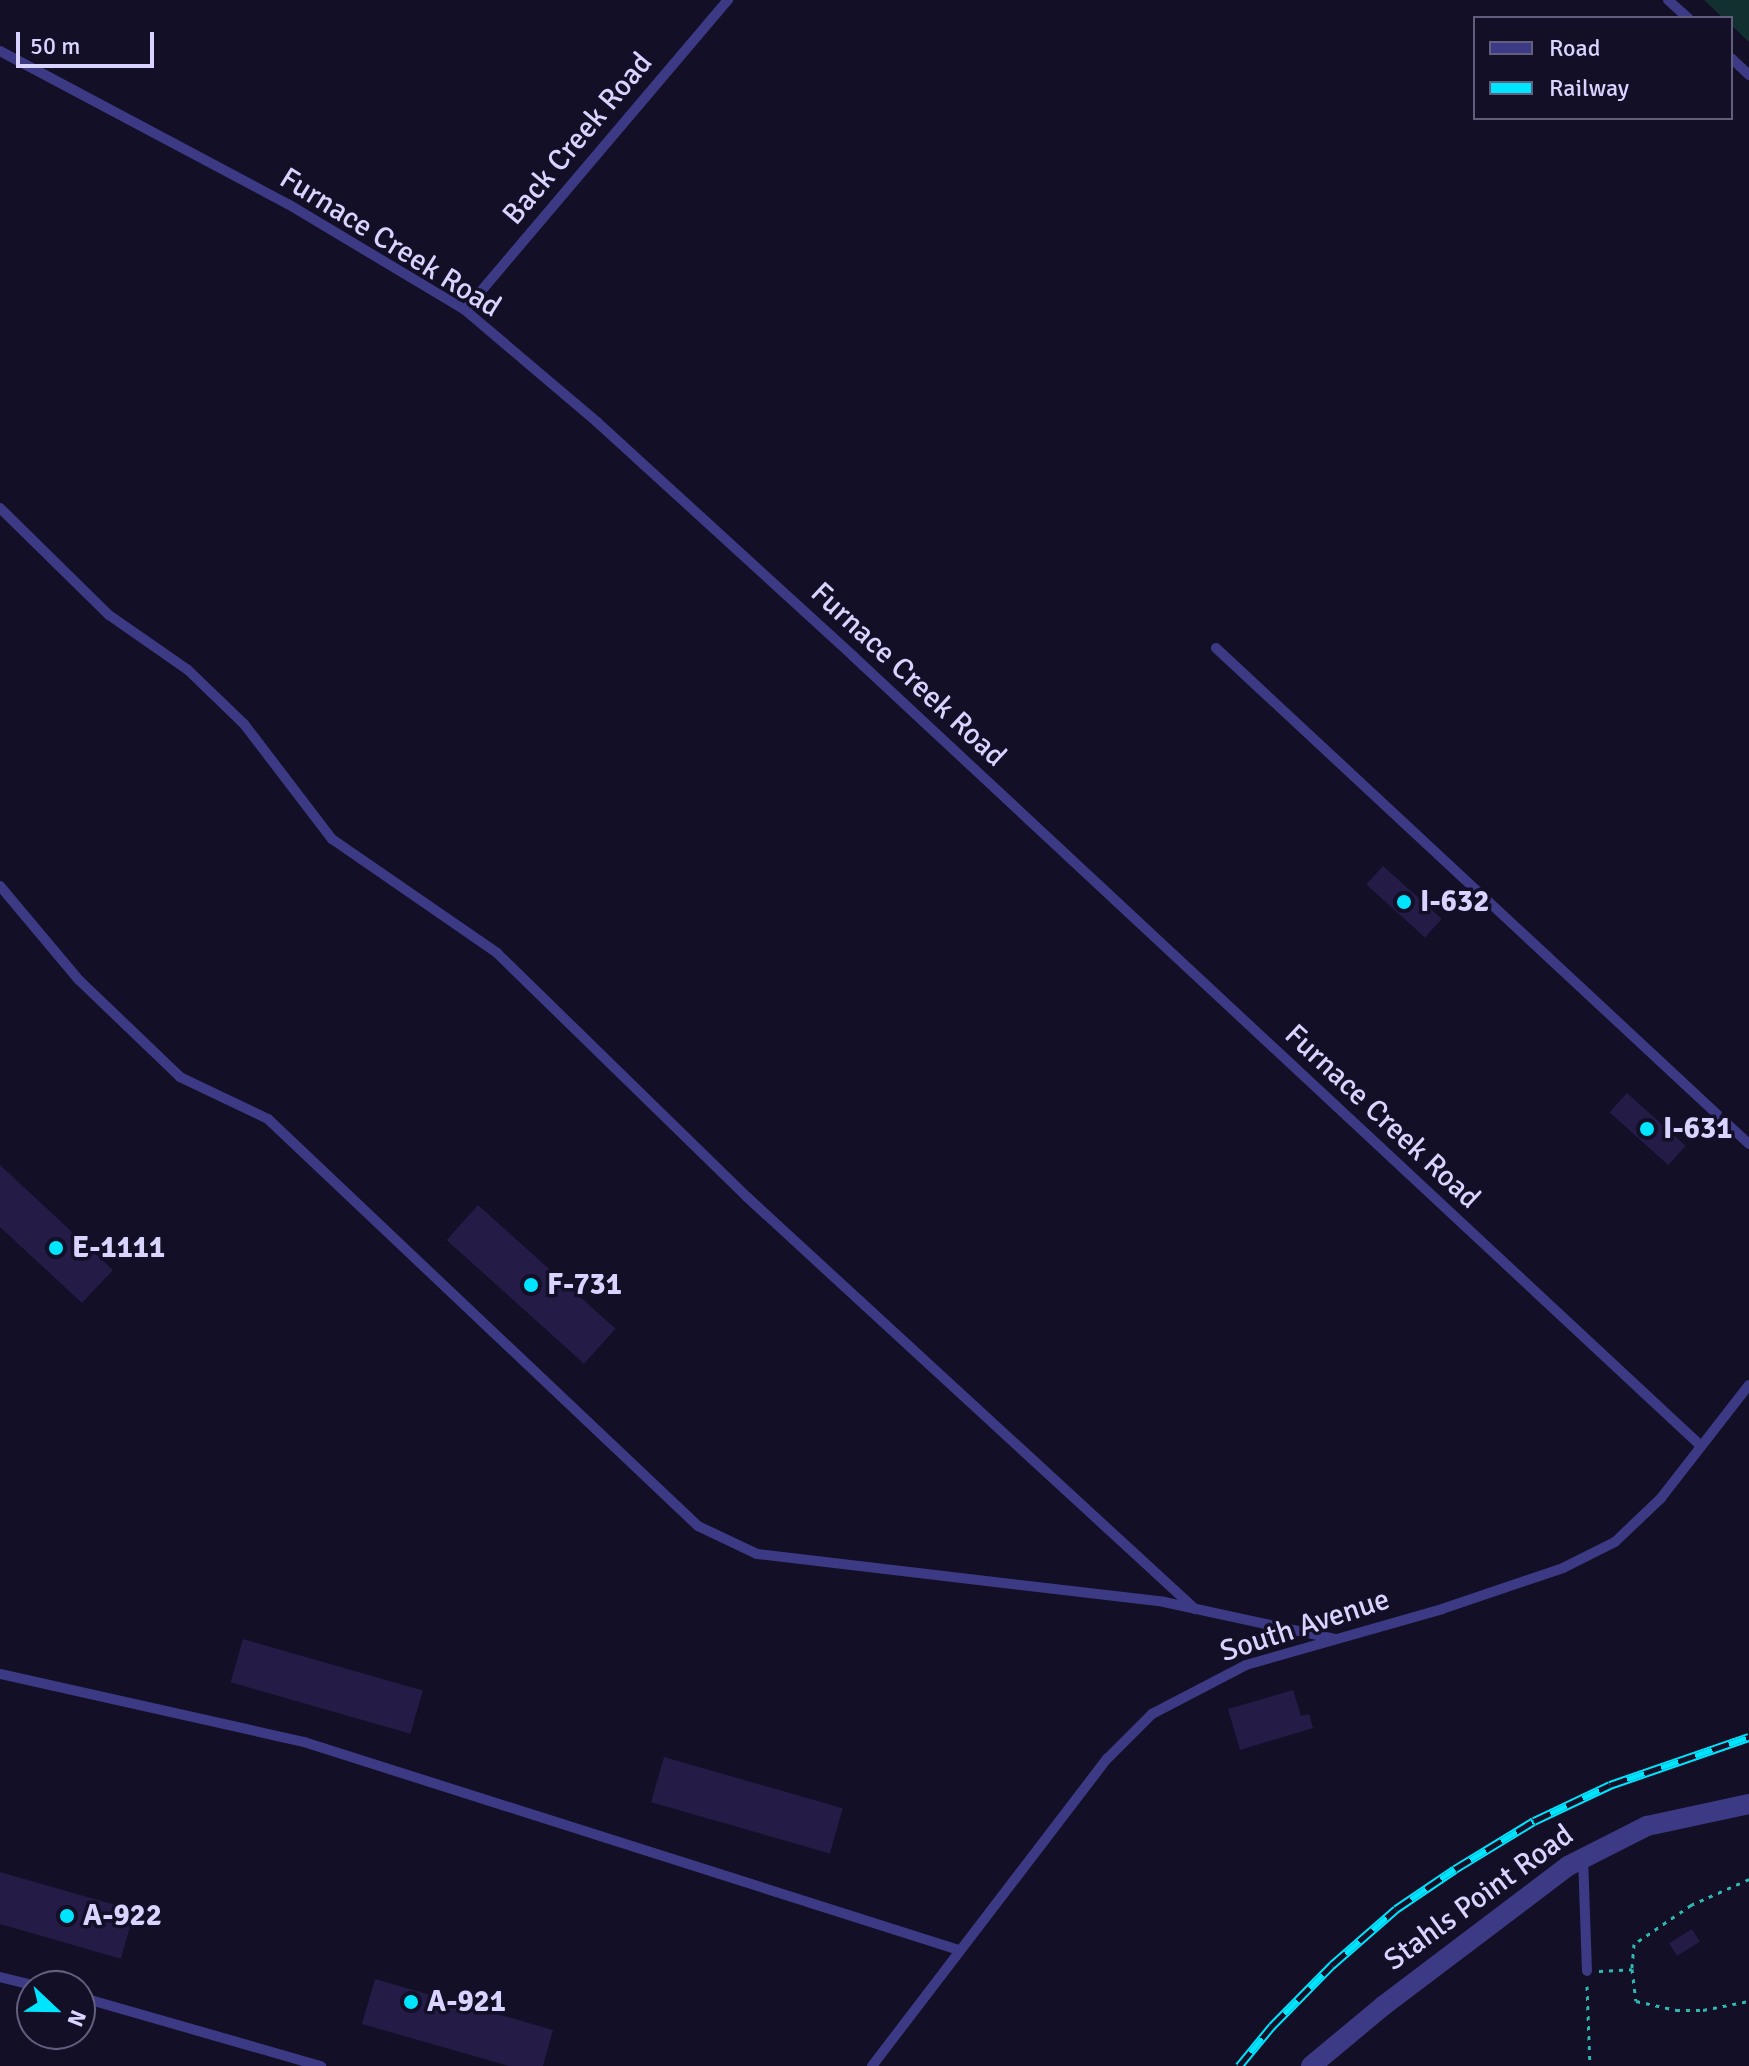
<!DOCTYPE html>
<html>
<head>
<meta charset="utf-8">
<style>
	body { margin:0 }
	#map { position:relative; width:1749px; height:2066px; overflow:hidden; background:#130f26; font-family:Signika,sans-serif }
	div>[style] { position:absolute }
	.green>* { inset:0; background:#12302f }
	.building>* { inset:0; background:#241b47; transform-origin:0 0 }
	.path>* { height:3px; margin-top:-1.5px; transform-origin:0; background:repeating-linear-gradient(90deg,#2fb8b0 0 4px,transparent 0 10px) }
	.service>* { height:10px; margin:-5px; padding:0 5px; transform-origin:5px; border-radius:5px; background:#3d3a85 }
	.minor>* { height:20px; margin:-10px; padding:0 10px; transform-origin:10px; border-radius:10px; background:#3d3a85 }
	.rail>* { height:9px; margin-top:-4.5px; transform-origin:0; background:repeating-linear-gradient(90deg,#130f26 0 18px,#00e5ff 0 36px); box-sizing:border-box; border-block:2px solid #00e5ff }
	.dots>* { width:22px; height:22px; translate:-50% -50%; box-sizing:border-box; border:4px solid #130f26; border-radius:50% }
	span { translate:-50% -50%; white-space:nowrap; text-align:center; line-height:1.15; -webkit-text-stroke:7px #130f26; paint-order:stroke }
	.street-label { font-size:30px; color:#d9d4ff }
	.poi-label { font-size:30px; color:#d9d4ff; font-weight:700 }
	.left { translate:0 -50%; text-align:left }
	.legend { position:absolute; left:1473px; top:16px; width:260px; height:104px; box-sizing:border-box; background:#130f26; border:2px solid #625e7d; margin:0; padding:10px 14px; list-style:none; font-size:24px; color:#d9d4ff }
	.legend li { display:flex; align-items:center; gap:16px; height:40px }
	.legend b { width:40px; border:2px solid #625e7d }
	.north { position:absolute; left:16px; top:1970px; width:80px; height:80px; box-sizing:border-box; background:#130f26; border:2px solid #625e7d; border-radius:50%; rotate:112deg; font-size:22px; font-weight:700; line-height:32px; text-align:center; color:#d9d4ff }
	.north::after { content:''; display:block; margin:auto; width:28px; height:36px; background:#00e5ff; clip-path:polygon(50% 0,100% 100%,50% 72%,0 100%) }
	.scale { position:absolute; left:16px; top:32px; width:138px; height:36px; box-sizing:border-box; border:4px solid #d9d4ff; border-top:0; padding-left:10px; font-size:24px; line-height:28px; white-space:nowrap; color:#d9d4ff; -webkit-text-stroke:6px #130f26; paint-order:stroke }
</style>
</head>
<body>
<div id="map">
	<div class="green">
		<div style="clip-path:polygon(1704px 0,1749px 0,1749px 42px,1731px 25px,1731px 18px,1723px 18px)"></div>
	</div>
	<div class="building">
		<div style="left:1383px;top:866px;width:79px;height:25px;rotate:42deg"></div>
		<div style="left:1627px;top:1093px;width:79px;height:26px;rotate:42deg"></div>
		<div style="clip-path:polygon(0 1165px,113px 1270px,82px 1303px,0 1227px)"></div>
		<div style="left:478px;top:1205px;width:185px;height:47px;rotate:42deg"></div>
		<div style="left:243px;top:1639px;width:187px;height:45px;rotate:16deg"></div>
		<div style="clip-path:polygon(1293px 1690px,1301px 1716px,1309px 1714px,1313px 1728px,1240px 1750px,1228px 1709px)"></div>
		<div style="left:664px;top:1757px;width:186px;height:47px;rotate:16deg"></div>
		<div style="left:0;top:1872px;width:140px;height:50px;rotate:16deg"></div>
		<div style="left:1692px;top:1929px;width:15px;height:27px;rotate:58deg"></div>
		<div style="clip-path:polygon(375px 1979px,553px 2030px,543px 2066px,509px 2066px,362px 2024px)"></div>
	</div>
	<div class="path">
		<div style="left:1749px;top:1879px;width:64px;rotate:155.9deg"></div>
		<div style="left:1691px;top:1905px;width:69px;rotate:145.6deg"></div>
		<div style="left:1634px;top:1944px;width:25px;rotate:95deg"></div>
		<div style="left:1632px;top:1969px;width:32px;rotate:83deg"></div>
		<div style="left:1636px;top:2001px;width:41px;rotate:12.7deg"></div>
		<div style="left:1676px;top:2010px;width:27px"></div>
		<div style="left:1703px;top:2010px;width:47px;rotate:-11.1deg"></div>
		<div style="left:1599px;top:1971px;width:33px;rotate:-3deg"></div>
		<div style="left:1587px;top:1986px;width:80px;rotate:87.9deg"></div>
	</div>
	<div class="service">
		<div style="left:1668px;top:0;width:27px;rotate:42deg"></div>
		<div style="left:0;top:51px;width:326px;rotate:28deg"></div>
		<div style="left:288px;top:204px;width:206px;rotate:30.9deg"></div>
		<div style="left:465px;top:310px;width:173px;rotate:40.3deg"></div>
		<div style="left:597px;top:422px;width:347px;rotate:42.4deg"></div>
		<div style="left:853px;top:656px;width:1159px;rotate:42.97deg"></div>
		<div style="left:1731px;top:58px;width:25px;rotate:43deg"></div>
		<div style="left:465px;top:310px;width:407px;rotate:-49.7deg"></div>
		<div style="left:0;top:508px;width:153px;rotate:44.5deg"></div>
		<div style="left:109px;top:615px;width:96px;rotate:34.8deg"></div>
		<div style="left:188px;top:670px;width:78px;rotate:44deg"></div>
		<div style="left:244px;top:724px;width:145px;rotate:52.6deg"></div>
		<div style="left:332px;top:839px;width:201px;rotate:34.6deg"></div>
		<div style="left:497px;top:953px;width:349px;rotate:44.3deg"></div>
		<div style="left:747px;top:1197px;width:609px;rotate:42.6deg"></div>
		<div style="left:1216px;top:648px;width:728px;rotate:42.94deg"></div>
		<div style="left:0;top:886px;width:123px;rotate:50deg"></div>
		<div style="left:79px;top:980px;width:140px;rotate:43.8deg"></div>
		<div style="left:180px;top:1077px;width:98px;rotate:25.5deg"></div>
		<div style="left:268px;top:1119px;width:592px;rotate:43.43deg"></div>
		<div style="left:698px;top:1526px;width:65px;rotate:25.4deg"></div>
		<div style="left:757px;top:1554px;width:410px;rotate:6.7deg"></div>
		<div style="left:1164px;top:1602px;width:175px;rotate:12.2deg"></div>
		<div style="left:0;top:1674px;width:312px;rotate:12.6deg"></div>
		<div style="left:304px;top:1742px;width:687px;rotate:17.62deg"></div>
		<div style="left:1583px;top:1857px;width:114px;rotate:88deg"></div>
		<div style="left:0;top:1977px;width:38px;rotate:14deg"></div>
		<div style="left:80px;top:1997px;width:251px;rotate:16deg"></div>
		<div style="left:872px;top:2066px;width:387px;rotate:-52.6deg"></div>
		<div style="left:1107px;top:1759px;width:64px;rotate:-45deg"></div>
		<div style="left:1152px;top:1714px;width:106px;rotate:-27.5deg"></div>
		<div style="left:1246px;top:1665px;width:204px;rotate:-15.9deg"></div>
		<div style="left:1442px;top:1609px;width:128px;rotate:-18.7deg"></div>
		<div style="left:1563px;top:1568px;width:58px;rotate:-26.6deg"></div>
		<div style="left:1615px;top:1542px;width:64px;rotate:-43.7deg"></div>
		<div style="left:1661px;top:1498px;width:143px;rotate:-52.1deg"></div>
	</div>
	<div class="minor">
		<div style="left:1311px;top:2066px;width:94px;rotate:-39.8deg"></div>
		<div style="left:1383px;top:2006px;width:232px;rotate:-37.1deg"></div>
		<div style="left:1568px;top:1866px;width:89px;rotate:-26.9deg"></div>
		<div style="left:1647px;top:1826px;width:104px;rotate:-12.2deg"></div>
	</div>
	<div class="rail">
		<div style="left:1239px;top:2066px;width:52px;rotate:-50.5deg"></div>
		<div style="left:1272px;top:2026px;width:86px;rotate:-45.5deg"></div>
		<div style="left:1332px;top:1965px;width:85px;rotate:-41.2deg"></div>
		<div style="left:1396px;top:1909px;width:71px;rotate:-34.1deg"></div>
		<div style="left:1455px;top:1869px;width:92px;rotate:-31.3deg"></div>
		<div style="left:1534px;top:1821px;width:84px;rotate:-25.3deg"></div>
		<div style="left:1610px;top:1785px;width:147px;rotate:-19.1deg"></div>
	</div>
	<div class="dots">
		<div style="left:1404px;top:902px;background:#00e5ff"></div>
		<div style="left:1647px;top:1129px;background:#00e5ff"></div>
		<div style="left:56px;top:1248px;background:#00e5ff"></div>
		<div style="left:531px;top:1285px;background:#00e5ff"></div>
		<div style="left:67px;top:1916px;background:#00e5ff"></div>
		<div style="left:411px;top:2002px;background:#00e5ff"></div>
	</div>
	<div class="street-label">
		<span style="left:578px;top:139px;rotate:-50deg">Back Creek Road</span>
		<span style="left:390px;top:243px;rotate:32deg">Furnace Creek Road</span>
		<span style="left:908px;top:675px;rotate:43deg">Furnace Creek Road</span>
		<span style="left:1382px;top:1117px;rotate:43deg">Furnace Creek Road</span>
		<span style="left:1305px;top:1626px;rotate:-18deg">South Avenue</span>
		<span style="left:1479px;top:1898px;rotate:-36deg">Stahls Point Road</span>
	</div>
	<div class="poi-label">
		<span class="left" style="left:1420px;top:902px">I-632</span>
		<span class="left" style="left:1663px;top:1129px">I-631</span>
		<span class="left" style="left:72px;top:1248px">E-1111</span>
		<span class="left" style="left:547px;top:1285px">F-731</span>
		<span class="left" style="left:83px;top:1916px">A-922</span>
		<span class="left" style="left:427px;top:2002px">A-921</span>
	</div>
	<ul class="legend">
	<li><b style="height:10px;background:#3d3a85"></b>Road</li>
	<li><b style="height:10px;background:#00e5ff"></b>Railway</li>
	</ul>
	<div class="north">N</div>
	<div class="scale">50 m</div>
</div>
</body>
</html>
